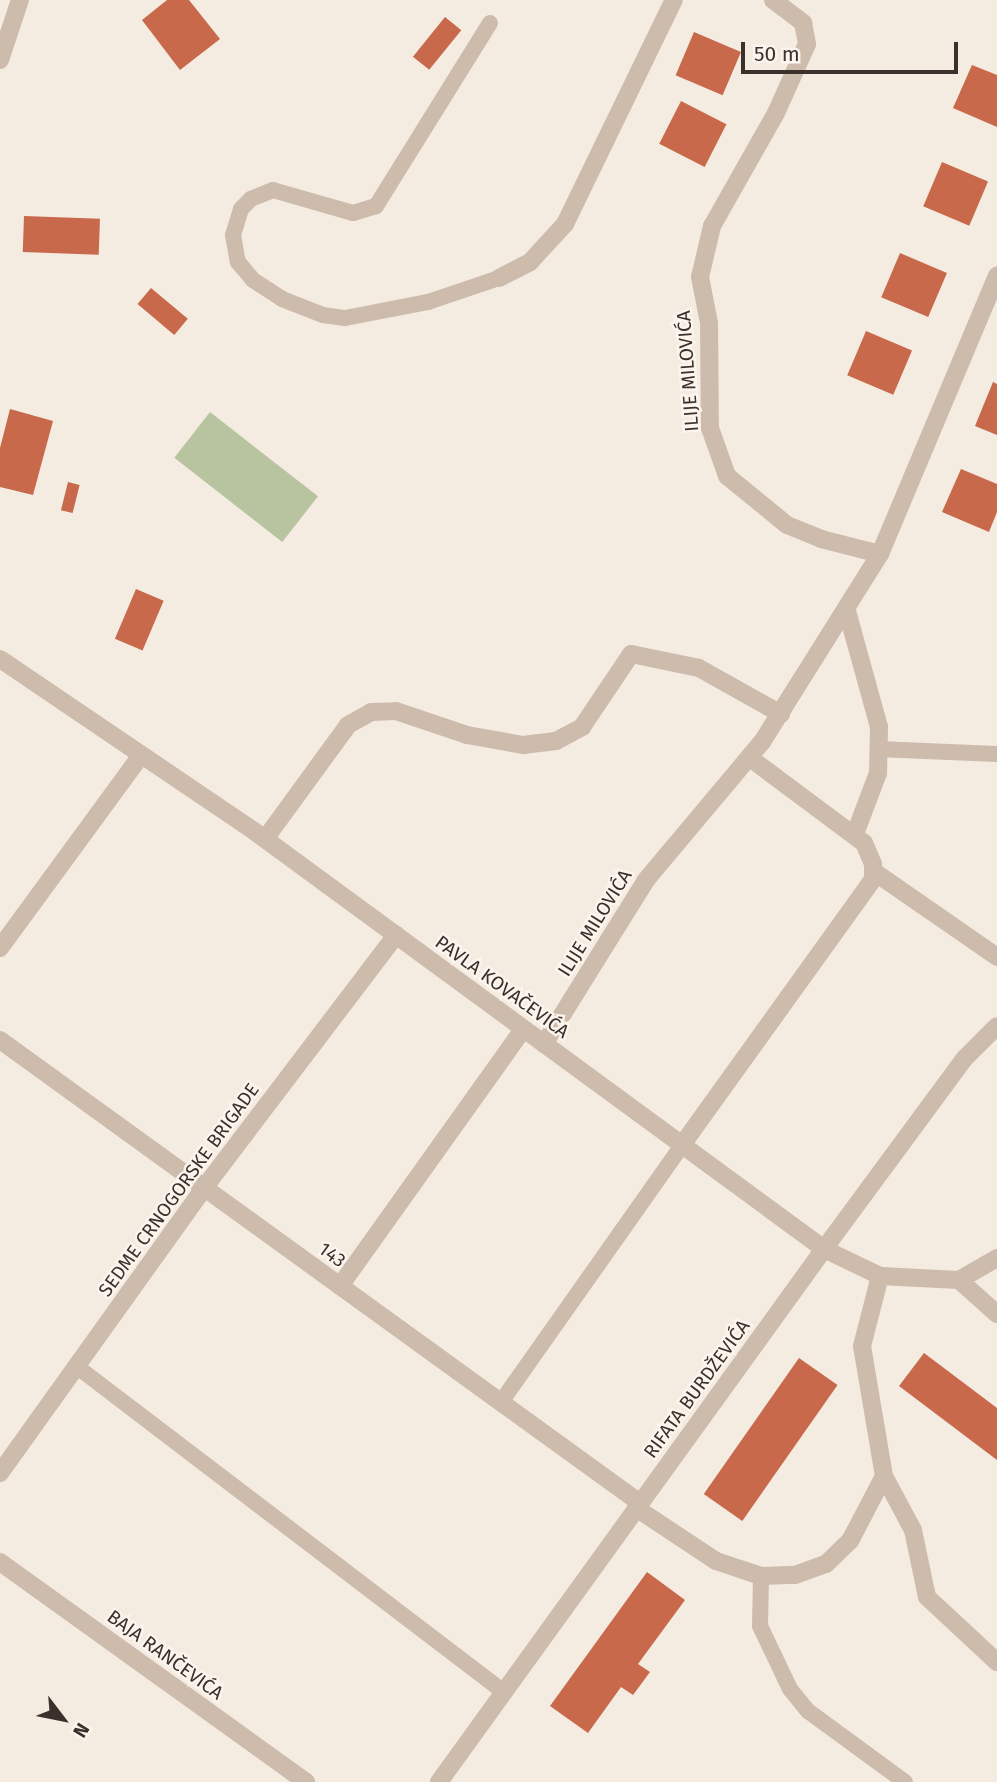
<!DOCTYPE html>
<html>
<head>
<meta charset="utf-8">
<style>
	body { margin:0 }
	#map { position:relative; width:997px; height:1782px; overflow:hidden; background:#f4ebe1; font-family:"Fira Sans",sans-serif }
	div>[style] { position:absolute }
	.green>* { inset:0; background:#b8c4a0; transform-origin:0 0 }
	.building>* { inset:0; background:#c8694b; transform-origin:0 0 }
	.service>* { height:16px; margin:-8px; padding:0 8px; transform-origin:8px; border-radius:8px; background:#cdbbac }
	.minor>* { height:18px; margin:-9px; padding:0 9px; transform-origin:9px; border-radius:9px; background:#cdbbac }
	span { translate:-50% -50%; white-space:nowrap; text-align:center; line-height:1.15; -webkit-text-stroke:5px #fbf5ee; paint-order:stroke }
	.street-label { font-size:19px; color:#3b302b }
	.north { position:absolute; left:28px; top:1684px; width:70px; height:70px; -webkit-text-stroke:5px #fbf5ee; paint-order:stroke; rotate:122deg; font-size:19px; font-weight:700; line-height:28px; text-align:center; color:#3b302b }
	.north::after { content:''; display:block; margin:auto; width:24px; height:32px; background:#3b302b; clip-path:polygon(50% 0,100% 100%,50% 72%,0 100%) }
	.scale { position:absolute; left:741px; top:42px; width:217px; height:32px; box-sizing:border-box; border:4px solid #3b302b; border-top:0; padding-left:9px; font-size:21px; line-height:24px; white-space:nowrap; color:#3b302b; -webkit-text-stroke:5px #fbf5ee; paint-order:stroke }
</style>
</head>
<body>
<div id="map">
	<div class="green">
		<div style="left:210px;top:412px;width:137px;height:58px;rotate:38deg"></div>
	</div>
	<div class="building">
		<div style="clip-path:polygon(167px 0,189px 0,220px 39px,180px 70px,142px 20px)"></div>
		<div style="left:445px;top:17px;width:21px;height:51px;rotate:39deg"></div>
		<div style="left:694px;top:32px;width:51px;height:47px;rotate:23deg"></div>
		<div style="clip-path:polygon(972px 65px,997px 75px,997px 127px,953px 108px)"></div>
		<div style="left:681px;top:101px;width:51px;height:48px;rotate:27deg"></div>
		<div style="left:942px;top:162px;width:50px;height:48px;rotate:23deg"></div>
		<div style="left:24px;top:216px;width:76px;height:36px;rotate:2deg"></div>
		<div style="left:900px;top:253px;width:51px;height:48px;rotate:23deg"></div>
		<div style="left:151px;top:288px;width:48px;height:21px;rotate:40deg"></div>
		<div style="left:866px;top:331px;width:50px;height:48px;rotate:23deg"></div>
		<div style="clip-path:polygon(993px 382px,997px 384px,997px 435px,975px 426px)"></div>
		<div style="clip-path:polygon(10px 409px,53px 421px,33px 495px,0 487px,0 448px)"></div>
		<div style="clip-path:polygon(961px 469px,997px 484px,997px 512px,989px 532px,942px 512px)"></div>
		<div style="left:68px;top:482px;width:12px;height:29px;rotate:14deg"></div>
		<div style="left:136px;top:589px;width:30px;height:54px;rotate:23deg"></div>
		<div style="clip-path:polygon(924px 1353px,997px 1408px,997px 1460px,899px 1386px)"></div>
		<div style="left:799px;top:1358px;width:47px;height:166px;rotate:35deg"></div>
		<div style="clip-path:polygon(647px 1572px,685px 1600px,638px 1664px,650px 1672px,633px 1695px,621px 1687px,588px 1733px,550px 1706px)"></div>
	</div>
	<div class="service">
		<div style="left:490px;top:23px;width:216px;rotate:121.9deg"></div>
		<div style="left:376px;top:206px;width:24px;rotate:163deg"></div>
		<div style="left:353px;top:213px;width:83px;rotate:-164deg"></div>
		<div style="left:273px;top:190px;width:24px;rotate:158deg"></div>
		<div style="left:251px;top:199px;width:14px;rotate:135deg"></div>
		<div style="left:241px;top:209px;width:27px;rotate:107deg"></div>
		<div style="left:233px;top:235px;width:27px;rotate:80deg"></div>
		<div style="left:238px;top:262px;width:23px;rotate:50deg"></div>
		<div style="left:253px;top:280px;width:35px;rotate:33deg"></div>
		<div style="left:282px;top:299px;width:44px;rotate:21.3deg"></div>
		<div style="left:323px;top:315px;width:22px;rotate:8deg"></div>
		<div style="left:345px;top:318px;width:85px;rotate:-10.9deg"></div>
		<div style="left:428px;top:302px;width:75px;rotate:-18.7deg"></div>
		<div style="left:878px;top:749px;width:119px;rotate:2.4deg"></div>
		<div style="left:76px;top:1366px;width:538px;rotate:37.3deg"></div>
		<div style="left:501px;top:1402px;width:314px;rotate:-54.8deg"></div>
		<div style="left:761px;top:1576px;width:50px;rotate:91.1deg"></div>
		<div style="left:760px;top:1626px;width:70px;rotate:64.5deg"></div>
		<div style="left:790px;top:1689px;width:28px;rotate:51deg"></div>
		<div style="left:808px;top:1711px;width:120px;rotate:36.2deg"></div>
	</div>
	<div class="minor">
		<div style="left:773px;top:0;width:38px;rotate:37deg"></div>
		<div style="left:803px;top:23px;width:21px;rotate:79deg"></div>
		<div style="left:807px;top:44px;width:76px;rotate:114.2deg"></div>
		<div style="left:776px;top:113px;width:130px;rotate:119.5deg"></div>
		<div style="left:712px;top:226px;width:52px;rotate:103.2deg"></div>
		<div style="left:700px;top:277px;width:47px;rotate:78.9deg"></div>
		<div style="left:709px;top:323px;width:105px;rotate:89.5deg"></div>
		<div style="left:710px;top:428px;width:51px;rotate:70.5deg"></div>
		<div style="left:727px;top:476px;width:77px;rotate:39.2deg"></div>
		<div style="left:787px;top:525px;width:37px;rotate:22deg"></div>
		<div style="left:821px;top:539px;width:61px;rotate:14.3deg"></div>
		<div style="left:880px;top:554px;width:302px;rotate:-67.2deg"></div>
		<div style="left:0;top:60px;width:63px;rotate:-71.6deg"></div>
		<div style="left:499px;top:278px;width:35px;rotate:-27deg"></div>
		<div style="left:530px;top:262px;width:52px;rotate:-47.4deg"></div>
		<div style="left:565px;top:224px;width:249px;rotate:-64.1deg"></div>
		<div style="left:847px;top:611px;width:120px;rotate:74.6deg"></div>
		<div style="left:879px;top:727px;width:46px;rotate:91.2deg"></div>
		<div style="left:878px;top:773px;width:65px;rotate:110.7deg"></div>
		<div style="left:0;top:659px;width:307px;rotate:34.1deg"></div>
		<div style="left:254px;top:831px;width:707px;rotate:36.25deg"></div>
		<div style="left:824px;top:1249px;width:62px;rotate:25.7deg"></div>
		<div style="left:880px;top:1276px;width:79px;rotate:2.9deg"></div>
		<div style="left:959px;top:1280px;width:44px;rotate:-30.1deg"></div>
		<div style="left:265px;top:839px;width:141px;rotate:-53.9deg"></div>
		<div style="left:348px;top:725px;width:26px;rotate:-29deg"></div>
		<div style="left:371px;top:712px;width:25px;rotate:-2deg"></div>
		<div style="left:396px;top:711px;width:75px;rotate:18.7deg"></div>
		<div style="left:467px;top:735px;width:57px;rotate:10.1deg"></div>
		<div style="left:523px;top:745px;width:33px;rotate:-7deg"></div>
		<div style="left:556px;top:741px;width:30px;rotate:-28deg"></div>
		<div style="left:582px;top:727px;width:88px;rotate:-56.1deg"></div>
		<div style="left:631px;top:654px;width:69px;rotate:11.6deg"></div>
		<div style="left:699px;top:668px;width:94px;rotate:29.3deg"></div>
		<div style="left:873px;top:871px;width:151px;rotate:34.7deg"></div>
		<div style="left:0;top:948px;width:239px;rotate:-53.8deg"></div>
		<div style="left:0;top:1040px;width:790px;rotate:35.88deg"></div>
		<div style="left:544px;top:1044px;width:193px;rotate:-58.1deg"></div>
		<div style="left:646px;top:880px;width:180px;rotate:-50deg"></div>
		<div style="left:762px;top:742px;width:222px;rotate:-57.9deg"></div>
		<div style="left:682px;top:1145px;width:327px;rotate:-54.3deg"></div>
		<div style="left:873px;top:879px;width:15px;rotate:-90deg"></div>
		<div style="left:873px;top:864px;width:23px;rotate:-113deg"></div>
		<div style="left:864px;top:843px;width:142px;rotate:-143.3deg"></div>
		<div style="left:880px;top:1276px;width:72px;rotate:104.4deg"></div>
		<div style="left:862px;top:1346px;width:132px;rotate:80.4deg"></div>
		<div style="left:884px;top:1476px;width:61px;rotate:61.8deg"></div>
		<div style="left:913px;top:1530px;width:68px;rotate:78.2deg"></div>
		<div style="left:927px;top:1597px;width:96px;rotate:42.9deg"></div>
		<div style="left:959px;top:1280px;width:51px;rotate:41.8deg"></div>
		<div style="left:340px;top:1286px;width:315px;rotate:-54.5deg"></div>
		<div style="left:0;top:1473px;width:350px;rotate:-54.4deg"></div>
		<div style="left:204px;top:1188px;width:318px;rotate:-52.8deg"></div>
		<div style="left:636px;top:1508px;width:96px;rotate:33.5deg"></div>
		<div style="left:716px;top:1561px;width:47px;rotate:18.4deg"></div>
		<div style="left:761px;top:1576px;width:34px;rotate:-2deg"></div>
		<div style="left:795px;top:1575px;width:33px;rotate:-20deg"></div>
		<div style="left:826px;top:1564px;width:33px;rotate:-44deg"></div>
		<div style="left:850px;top:1541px;width:73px;rotate:-62.4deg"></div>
		<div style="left:0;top:1562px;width:377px;rotate:35.7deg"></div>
		<div style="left:439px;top:1782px;width:658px;rotate:-54.16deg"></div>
		<div style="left:824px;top:1249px;width:237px;rotate:-53.6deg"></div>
		<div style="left:965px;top:1058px;width:45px;rotate:-45deg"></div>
	</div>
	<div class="street-label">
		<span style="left:688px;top:371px;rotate:-94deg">ILIJE MILOVIĆA</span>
		<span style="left:595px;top:923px;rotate:-58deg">ILIJE MILOVIĆA</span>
		<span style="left:502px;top:987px;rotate:36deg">PAVLA KOVAČEVIĆA</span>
		<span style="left:179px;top:1190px;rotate:-54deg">SEDME CRNOGORSKE BRIGADE</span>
		<span style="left:332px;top:1255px;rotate:36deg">143</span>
		<span style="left:697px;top:1389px;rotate:-54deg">RIFATA BURDŽEVIĆA</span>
		<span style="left:165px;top:1655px;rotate:36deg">BAJA RANČEVIĆA</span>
	</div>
	<div class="north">N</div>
	<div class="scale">50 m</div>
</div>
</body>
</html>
